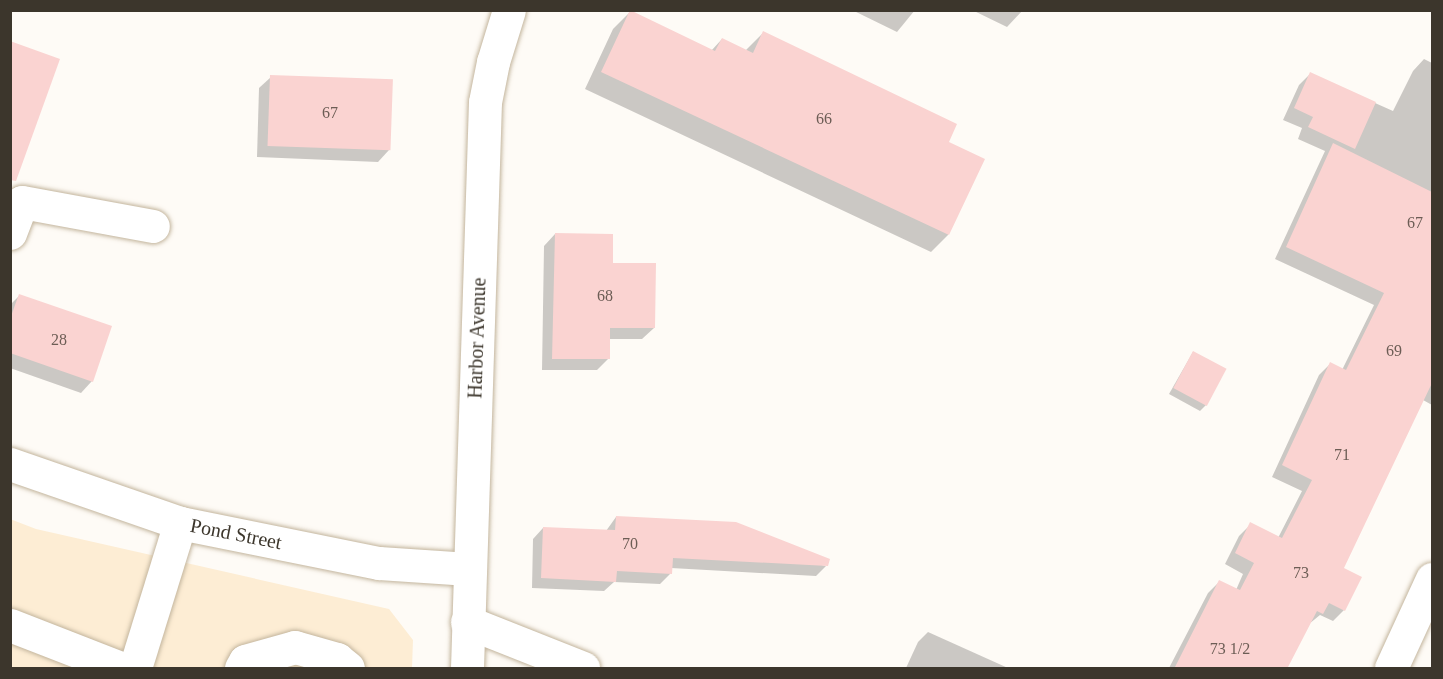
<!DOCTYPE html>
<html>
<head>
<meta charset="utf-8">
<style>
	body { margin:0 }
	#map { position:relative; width:1443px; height:679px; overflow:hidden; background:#fefbf6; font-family:"Times New Roman",serif }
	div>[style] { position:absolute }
	.built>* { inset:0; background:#fdedd4 }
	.shadow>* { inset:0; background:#0003 }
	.building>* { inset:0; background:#fad3d1; transform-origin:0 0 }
	.roads { filter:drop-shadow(0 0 2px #c3b59d) drop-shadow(0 0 2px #c3b59d) }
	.minor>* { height:33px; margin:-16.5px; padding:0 16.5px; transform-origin:16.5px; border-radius:16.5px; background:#fff }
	span { translate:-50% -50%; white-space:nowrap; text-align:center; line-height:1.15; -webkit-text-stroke:4.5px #fff; paint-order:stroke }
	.number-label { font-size:16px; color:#6c5d55 }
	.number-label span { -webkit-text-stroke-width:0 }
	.street-label { font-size:20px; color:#3c362c }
	.frame { position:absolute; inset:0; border:12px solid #3c362c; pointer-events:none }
</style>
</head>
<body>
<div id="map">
	<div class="built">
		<div style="clip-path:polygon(10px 519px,36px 529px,389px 609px,413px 640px,412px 668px,11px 668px)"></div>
	</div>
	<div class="shadow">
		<div style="clip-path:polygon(852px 10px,915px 10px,897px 32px)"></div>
		<div style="clip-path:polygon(972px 10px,1023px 10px,1007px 27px)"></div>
		<div style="clip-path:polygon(630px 12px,711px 51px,722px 39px,745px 51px,763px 33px,947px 143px,948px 235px,931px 252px,585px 89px,613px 29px)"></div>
		<div style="clip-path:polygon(1424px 59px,1432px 63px,1432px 405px,1423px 400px,1342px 569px,1344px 610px,1333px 621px,1320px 615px,1309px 624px,1285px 668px,1169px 668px,1208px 593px,1219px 582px,1236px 590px,1243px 574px,1225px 564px,1239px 536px,1251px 524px,1278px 538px,1302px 491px,1272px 477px,1319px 375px,1330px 364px,1342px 370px,1374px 305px,1275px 259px,1325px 151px,1298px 139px,1302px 128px,1283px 120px,1299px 85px,1310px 74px,1393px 111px,1413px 71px)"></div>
		<div style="clip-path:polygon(271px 77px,389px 150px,378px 162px,257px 157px,259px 88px)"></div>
		<div style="clip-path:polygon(555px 234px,612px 264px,654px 328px,642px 339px,609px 339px,609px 358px,597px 370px,542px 370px,544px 246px)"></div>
		<div style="clip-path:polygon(19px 296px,92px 381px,81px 393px,10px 368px,10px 305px)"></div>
		<div style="clip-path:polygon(1193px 352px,1206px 405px,1200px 411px,1169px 394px)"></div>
		<div style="clip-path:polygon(616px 517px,826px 566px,816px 576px,671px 568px,670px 574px,660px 584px,614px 582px,604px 591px,532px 588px,533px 539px,543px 528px,606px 531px)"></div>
		<div style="clip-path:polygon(928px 632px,1008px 668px,906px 668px,918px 642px)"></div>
	</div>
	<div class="building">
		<div style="clip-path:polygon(630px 10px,715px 51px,722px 38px,753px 53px,763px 31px,957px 124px,949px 142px,985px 159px,949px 235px,601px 72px)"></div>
		<div style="clip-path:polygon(10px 41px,60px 59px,16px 181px,10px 180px)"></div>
		<div style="clip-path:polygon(1310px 72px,1376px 102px,1355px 149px,1308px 127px,1313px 117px,1294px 108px)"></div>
		<div style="left:270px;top:75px;width:123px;height:71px;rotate:2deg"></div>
		<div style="clip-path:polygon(1333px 143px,1432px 192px,1432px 383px,1344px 568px,1362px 577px,1345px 611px,1329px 603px,1323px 614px,1317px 611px,1287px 669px,1174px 669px,1219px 580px,1240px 590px,1254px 563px,1235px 553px,1250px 522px,1282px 538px,1312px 480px,1282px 465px,1330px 362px,1346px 370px,1384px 293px,1286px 247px)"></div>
		<div style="clip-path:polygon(555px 233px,613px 234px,613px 263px,656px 263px,655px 328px,610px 328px,610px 359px,552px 359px)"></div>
		<div style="clip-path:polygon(19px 294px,112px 326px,93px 382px,10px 353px,10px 319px)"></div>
		<div style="left:1193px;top:351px;width:38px;height:42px;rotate:28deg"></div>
		<div style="clip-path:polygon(616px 516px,736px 522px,830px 559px,828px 566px,673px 558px,672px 574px,617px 571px,616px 582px,541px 578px,543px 527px,615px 530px)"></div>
	</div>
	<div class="roads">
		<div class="minor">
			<div style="left:10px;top:233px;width:33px;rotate:-69deg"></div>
			<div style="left:22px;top:202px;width:133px;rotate:10.4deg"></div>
			<div style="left:10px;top:464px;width:180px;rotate:19.1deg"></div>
			<div style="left:180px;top:523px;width:203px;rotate:11.4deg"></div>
			<div style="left:379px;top:563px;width:90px;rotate:3.8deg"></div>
			<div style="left:467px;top:622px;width:125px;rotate:21.6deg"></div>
			<div style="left:10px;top:625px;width:119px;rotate:21.2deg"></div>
			<div style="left:135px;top:668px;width:152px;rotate:-72.8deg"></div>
			<div style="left:241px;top:668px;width:8px;rotate:-60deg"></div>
			<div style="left:245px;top:661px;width:52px;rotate:-15.6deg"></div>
			<div style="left:295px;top:647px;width:44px;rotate:15.9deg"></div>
			<div style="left:337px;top:659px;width:14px;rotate:39deg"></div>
			<div style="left:467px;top:668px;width:566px;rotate:-88.18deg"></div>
			<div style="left:485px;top:102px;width:41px;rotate:-78.7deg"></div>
			<div style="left:493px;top:62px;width:54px;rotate:-72.9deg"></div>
			<div style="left:1391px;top:668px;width:98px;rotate:-65.3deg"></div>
		</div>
	</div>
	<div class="number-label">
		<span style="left:330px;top:113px">67</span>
		<span style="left:824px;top:119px">66</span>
		<span style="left:1415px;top:223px">67</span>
		<span style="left:605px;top:296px">68</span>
		<span style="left:59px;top:340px">28</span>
		<span style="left:1394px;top:351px">69</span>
		<span style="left:1342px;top:455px">71</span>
		<span style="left:630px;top:544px">70</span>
		<span style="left:1301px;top:573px">73</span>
		<span style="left:1230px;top:649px">73 1/2</span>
	</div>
	<div class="street-label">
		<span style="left:477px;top:338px;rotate:-88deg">Harbor Avenue</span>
		<span style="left:236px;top:534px;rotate:11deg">Pond Street</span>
	</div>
	<div class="frame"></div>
</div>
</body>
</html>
